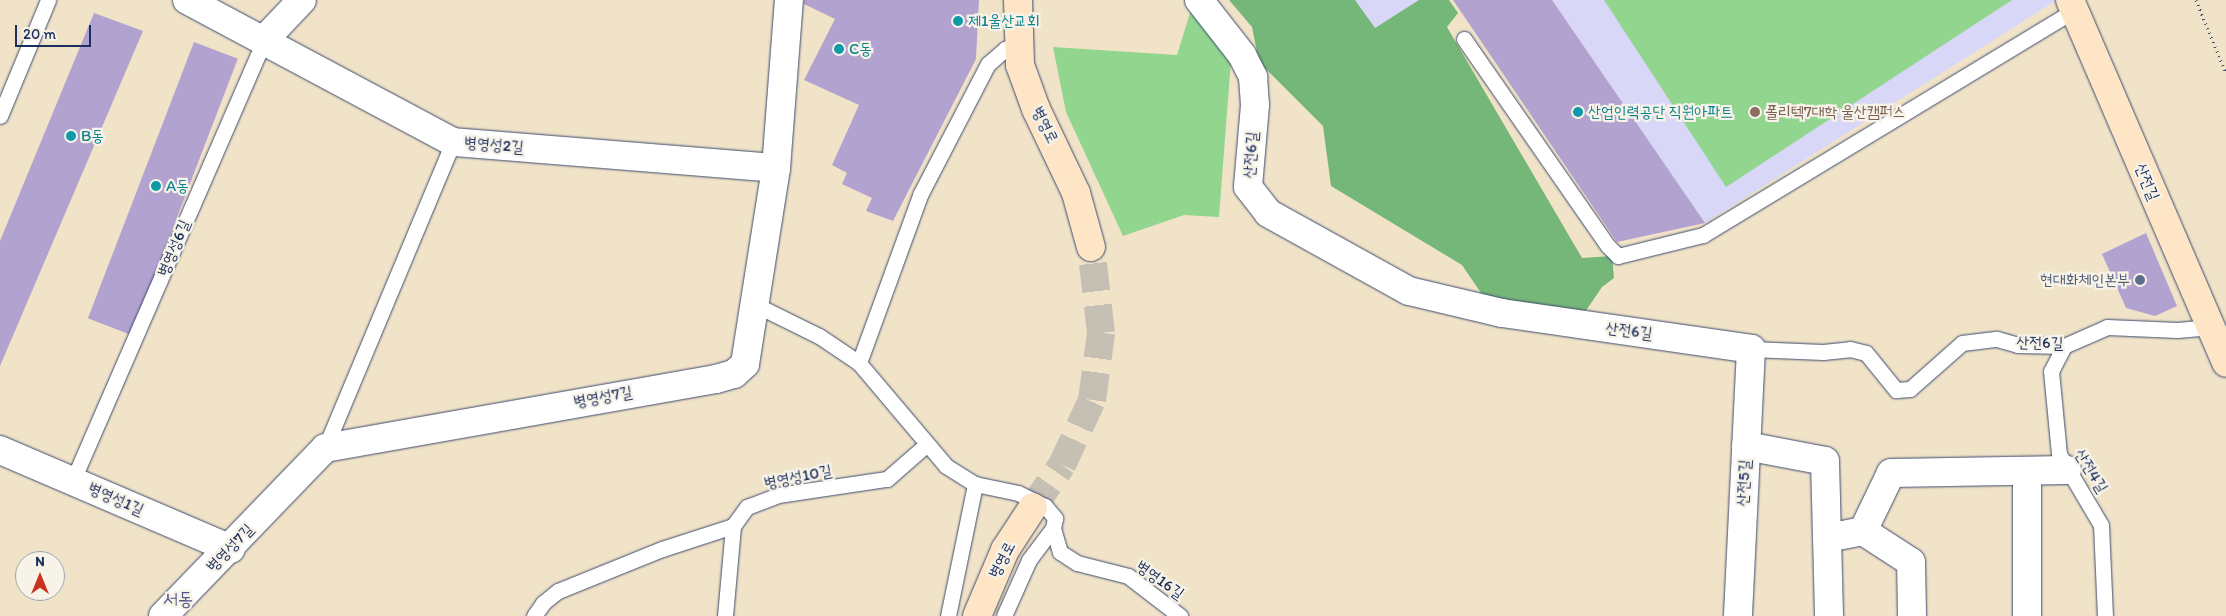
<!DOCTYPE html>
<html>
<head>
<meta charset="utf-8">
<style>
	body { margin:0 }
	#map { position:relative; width:2226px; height:616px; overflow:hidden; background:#f1e3c8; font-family:Itim,"Poor Story",sans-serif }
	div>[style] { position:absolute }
	.built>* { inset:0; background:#d8d7f8 }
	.green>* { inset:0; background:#92d58e }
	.forest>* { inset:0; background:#75b679 }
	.building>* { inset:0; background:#b2a2cf; transform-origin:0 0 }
	.secondary-tunnel>* { height:28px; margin-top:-14px; transform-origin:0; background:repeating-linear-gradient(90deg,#c6bfb3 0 28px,transparent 0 42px) }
	.path>* { height:3px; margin-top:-1.5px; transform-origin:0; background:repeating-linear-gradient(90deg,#3b4a6e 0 1px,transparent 0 5px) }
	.roads { filter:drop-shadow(0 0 1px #3b4a6e) drop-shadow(0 0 1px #3b4a6e) }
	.lane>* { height:15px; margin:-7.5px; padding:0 7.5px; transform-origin:7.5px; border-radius:7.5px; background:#fff }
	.street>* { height:28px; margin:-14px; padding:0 14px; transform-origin:14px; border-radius:14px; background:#fff }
	.secondary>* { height:28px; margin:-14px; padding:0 14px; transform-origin:14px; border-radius:14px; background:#fde5c5 }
	.dots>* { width:14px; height:14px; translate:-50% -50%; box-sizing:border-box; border:2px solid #f7f3e8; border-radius:50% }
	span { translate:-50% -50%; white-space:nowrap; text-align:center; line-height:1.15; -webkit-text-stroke:4.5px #f7f3e8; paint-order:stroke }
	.culture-label { font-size:16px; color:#0d838f }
	.left { translate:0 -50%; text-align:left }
	.education-label { font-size:16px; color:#785e54 }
	.street-label { font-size:16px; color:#1b2f5e }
	.service-label { font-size:16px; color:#4e5e75 }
	.right { translate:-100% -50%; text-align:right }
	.quarter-label { font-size:19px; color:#505786 }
	.north { position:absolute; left:15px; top:551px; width:50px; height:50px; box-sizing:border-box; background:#f7f3e8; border:1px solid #9fa5b1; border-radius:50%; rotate:0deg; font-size:14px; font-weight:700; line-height:20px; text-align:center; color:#1b2f5e }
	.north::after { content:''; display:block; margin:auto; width:18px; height:22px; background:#c8321e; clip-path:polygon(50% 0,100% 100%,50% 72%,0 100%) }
	.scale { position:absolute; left:15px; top:25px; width:76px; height:22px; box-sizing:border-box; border:2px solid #1b2f5e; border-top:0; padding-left:6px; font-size:15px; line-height:18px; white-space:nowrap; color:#1b2f5e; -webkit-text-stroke:4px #f7f3e8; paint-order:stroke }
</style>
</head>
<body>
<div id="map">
	<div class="built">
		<div style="clip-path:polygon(1353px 0,1419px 0,1375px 30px)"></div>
		<div style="clip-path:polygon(1552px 0,2057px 0,1705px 223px)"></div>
	</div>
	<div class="green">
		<div style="clip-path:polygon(1194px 0,1232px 47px,1219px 217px,1184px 215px,1123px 236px,1066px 112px,1053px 47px,1177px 55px)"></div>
		<div style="clip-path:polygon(1604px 0,2012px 0,1726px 187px)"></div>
	</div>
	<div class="forest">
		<div style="clip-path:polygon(1229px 0,1355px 0,1375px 28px,1419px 0,1449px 0,1458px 13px,1447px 27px,1582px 258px,1612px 256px,1614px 278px,1602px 287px,1583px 315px,1483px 296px,1462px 265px,1331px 186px,1323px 126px,1259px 62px,1252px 27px)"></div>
	</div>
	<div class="building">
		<div style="clip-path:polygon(804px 0,979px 0,976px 59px,893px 221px,866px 211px,872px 198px,842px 184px,847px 173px,832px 165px,859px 105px,804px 80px,835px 19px,804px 4px)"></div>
		<div style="clip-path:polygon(1453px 0,1552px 0,1705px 223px,1617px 242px)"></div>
		<div style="clip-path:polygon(94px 13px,143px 31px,0 366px,0 241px)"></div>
		<div style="left:194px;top:42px;width:47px;height:296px;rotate:21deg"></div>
		<div style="clip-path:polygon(2146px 233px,2177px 306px,2155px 316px,2126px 308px,2102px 254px)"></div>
	</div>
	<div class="secondary-tunnel">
		<div style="left:1033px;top:507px;width:51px;rotate:-55.4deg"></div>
		<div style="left:1062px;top:465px;width:72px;rotate:-65.2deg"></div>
		<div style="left:1092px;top:400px;width:68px;rotate:-82.3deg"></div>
		<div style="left:1101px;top:333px;width:87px;rotate:-96.6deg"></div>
	</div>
	<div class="path">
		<div style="left:2196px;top:0;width:79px;rotate:67.7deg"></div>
	</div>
	<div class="roads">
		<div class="lane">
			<div style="left:1464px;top:39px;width:252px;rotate:55.2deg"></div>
			<div style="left:1608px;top:246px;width:14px;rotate:45deg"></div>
			<div style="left:1618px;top:256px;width:88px;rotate:-13.9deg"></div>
			<div style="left:1703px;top:235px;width:434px;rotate:-31.2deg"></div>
			<div style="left:0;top:116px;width:126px;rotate:-67.5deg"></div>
			<div style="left:756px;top:305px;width:70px;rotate:26.2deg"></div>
			<div style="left:819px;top:336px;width:48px;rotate:34deg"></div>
			<div style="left:859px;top:363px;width:135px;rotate:49.8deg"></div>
			<div style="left:946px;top:466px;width:34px;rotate:32deg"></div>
			<div style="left:975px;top:484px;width:44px;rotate:11.8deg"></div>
			<div style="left:1018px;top:493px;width:30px;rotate:26deg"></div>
			<div style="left:1045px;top:506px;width:16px;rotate:50deg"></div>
			<div style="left:1055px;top:518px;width:10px;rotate:101deg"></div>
			<div style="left:1053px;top:528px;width:40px;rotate:127deg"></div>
			<div style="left:1029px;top:560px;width:61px;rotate:114.1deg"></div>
			<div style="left:2064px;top:346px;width:28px;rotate:117deg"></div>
			<div style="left:2051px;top:371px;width:83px;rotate:84.5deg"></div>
			<div style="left:2059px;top:454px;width:82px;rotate:59.4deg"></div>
			<div style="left:2101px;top:525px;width:91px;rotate:87.5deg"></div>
			<div style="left:1751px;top:349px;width:72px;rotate:2.4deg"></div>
			<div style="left:1823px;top:352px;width:27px;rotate:-6deg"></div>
			<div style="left:1850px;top:349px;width:16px;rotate:14deg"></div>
			<div style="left:1866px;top:353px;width:48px;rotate:51deg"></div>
			<div style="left:1896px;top:390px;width:14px;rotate:-4deg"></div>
			<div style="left:1910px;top:389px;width:69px;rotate:-41.5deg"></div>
			<div style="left:1962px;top:343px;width:35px;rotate:-7deg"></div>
			<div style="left:1997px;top:339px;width:22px;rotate:16deg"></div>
			<div style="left:2018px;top:345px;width:46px;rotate:1.2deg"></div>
			<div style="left:2064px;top:346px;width:47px;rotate:-23.8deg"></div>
			<div style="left:2107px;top:327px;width:70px;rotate:2.5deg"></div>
			<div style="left:2177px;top:330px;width:32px;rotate:-5deg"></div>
			<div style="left:859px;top:363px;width:179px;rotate:-70deg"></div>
			<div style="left:920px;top:195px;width:148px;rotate:-62.6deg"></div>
			<div style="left:988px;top:64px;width:23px;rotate:-41deg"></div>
			<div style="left:1005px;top:49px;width:13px;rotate:-18deg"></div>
			<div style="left:325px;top:448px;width:332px;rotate:-67.3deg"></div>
			<div style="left:73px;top:480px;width:480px;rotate:-66.5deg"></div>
			<div style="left:1053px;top:528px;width:25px;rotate:74deg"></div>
			<div style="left:1060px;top:552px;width:20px;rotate:33deg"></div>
			<div style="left:1077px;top:563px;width:53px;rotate:14.3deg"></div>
			<div style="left:1128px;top:576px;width:66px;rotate:37.6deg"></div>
			<div style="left:534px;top:616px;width:16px;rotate:-55deg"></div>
			<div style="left:543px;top:603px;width:19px;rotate:-39deg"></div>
			<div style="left:558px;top:591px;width:112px;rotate:-22deg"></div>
			<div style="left:662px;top:549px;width:75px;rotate:-17.9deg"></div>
			<div style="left:725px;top:616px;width:90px;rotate:-84.9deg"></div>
			<div style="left:733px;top:526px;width:24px;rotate:-54deg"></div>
			<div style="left:747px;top:507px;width:33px;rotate:-21deg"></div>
			<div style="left:778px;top:495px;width:110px;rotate:-8.4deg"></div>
			<div style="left:887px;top:479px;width:53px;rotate:-41.2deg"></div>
			<div style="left:948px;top:616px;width:135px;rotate:-78.4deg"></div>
		</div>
		<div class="street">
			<div style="left:187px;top:0;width:302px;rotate:28.1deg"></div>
			<div style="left:453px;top:142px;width:324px;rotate:4.6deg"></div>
			<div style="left:1199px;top:0;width:70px;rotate:52deg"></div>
			<div style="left:1242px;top:55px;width:25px;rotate:63deg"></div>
			<div style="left:1253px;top:77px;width:28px;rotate:86deg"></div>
			<div style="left:1255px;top:105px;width:82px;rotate:94.9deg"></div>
			<div style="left:1248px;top:187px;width:33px;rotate:52deg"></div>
			<div style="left:1268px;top:213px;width:161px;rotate:29deg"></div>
			<div style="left:1409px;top:291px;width:96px;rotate:13.3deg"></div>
			<div style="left:1502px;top:313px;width:252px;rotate:8.2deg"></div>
			<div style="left:1751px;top:349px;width:267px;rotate:92.8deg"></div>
			<div style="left:264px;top:40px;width:55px;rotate:-46.5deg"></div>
			<div style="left:1746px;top:446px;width:80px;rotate:10.8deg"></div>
			<div style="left:1825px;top:461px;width:155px;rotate:88.5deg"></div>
			<div style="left:0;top:450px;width:251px;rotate:23.2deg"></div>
			<div style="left:1863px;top:531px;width:57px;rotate:32.9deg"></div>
			<div style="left:1911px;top:562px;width:54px;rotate:88.9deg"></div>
			<div style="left:1827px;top:538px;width:37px;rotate:-11deg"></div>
			<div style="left:1863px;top:531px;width:64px;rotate:-64.2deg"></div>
			<div style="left:1891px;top:473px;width:176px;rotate:-1deg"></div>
			<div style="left:163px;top:616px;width:233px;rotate:-46deg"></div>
			<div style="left:325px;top:448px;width:397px;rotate:-10deg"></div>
			<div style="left:716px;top:379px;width:19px;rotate:-16deg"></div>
			<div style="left:734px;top:374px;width:15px;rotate:-42deg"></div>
			<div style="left:745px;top:364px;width:198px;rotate:-81deg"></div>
			<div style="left:776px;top:168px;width:169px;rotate:-85.6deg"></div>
			<div style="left:2027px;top:616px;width:145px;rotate:-90deg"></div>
		</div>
		<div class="secondary">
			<div style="left:1018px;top:0;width:65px;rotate:88.2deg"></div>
			<div style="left:1020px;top:65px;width:47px;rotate:70deg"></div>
			<div style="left:1036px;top:109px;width:93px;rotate:64.5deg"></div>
			<div style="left:1076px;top:193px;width:56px;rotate:74.5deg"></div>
			<div style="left:2070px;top:0;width:395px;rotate:66.7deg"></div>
			<div style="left:977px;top:616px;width:72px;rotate:-67deg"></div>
			<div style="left:1005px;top:550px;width:51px;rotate:-56.9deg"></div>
		</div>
	</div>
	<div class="dots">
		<div style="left:958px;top:21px;background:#0f9aa8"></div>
		<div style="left:839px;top:49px;background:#0f9aa8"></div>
		<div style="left:1578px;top:112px;background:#0f9aa8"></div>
		<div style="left:1755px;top:112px;background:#8d6e63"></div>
		<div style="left:71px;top:136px;background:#0f9aa8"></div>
		<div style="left:156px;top:186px;background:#0f9aa8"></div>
		<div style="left:2140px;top:280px;background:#5c6f8a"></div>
	</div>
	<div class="culture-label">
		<span class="left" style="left:968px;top:21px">제1울산교회</span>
		<span class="left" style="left:849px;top:49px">C동</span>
		<span class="left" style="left:1588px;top:112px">산업인력공단 직원아파트</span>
		<span class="left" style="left:81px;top:136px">B동</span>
		<span class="left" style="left:166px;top:186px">A동</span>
	</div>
	<div class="education-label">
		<span class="left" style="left:1765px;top:112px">폴리텍7대학 울산캠퍼스</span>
	</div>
	<div class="street-label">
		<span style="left:1045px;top:125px;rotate:64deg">병영로</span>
		<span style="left:494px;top:145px;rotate:5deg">병영성2길</span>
		<span style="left:1251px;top:155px;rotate:-86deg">산전6길</span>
		<span style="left:2147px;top:182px;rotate:67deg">산전길</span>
		<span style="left:174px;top:248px;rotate:-67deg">병영성6길</span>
		<span style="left:1629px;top:331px;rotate:7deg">산전6길</span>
		<span style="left:2040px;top:343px;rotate:1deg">산전6길</span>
		<span style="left:603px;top:397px;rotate:-10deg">병영성7길</span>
		<span style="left:2091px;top:471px;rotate:58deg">산전4길</span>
		<span style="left:798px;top:477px;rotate:-11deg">병영성10길</span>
		<span style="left:1744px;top:483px;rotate:-87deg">산전5길</span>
		<span style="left:116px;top:499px;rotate:24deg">병영성1길</span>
		<span style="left:230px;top:548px;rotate:-46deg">병영성7길</span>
		<span style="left:1002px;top:560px;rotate:-62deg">병영로</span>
		<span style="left:1160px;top:580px;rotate:35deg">병영16길</span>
	</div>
	<div class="service-label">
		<span class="right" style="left:2130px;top:280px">현대화체인본부</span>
	</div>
	<div class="quarter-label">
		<span style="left:178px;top:599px">서동</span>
	</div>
	<div class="north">N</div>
	<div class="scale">20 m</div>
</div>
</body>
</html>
